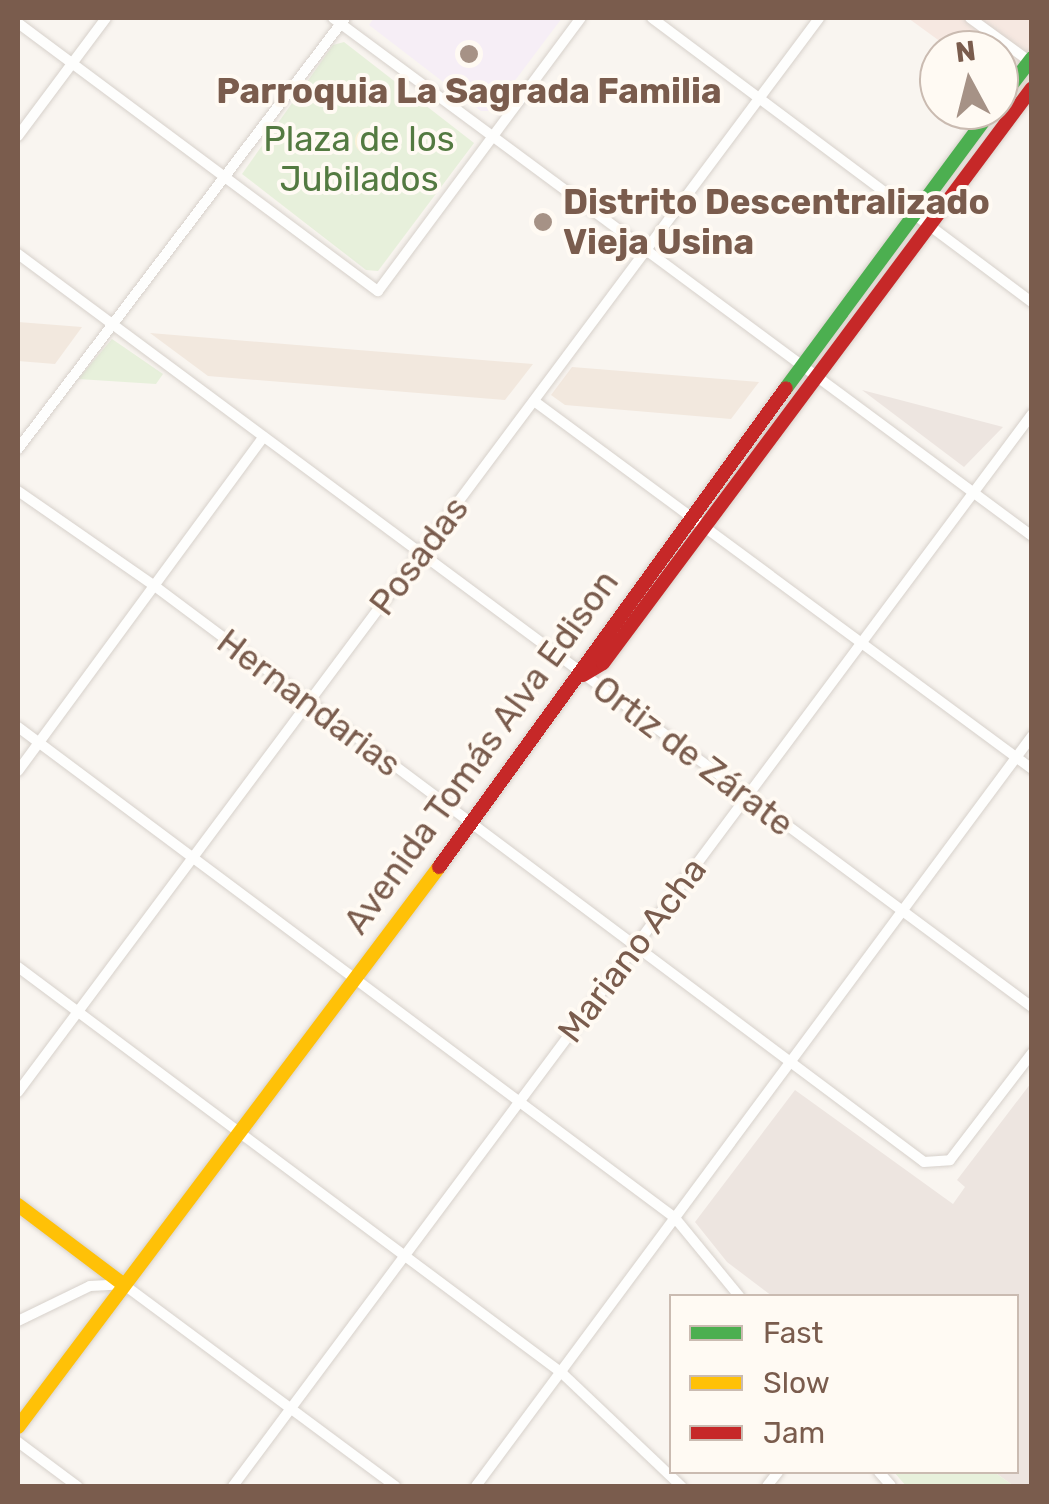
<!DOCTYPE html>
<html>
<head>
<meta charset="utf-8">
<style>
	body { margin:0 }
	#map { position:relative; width:1049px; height:1504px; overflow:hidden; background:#f9f5f0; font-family:Rubik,sans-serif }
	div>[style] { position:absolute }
	.residential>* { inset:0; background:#f2e8de }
	.commercial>* { inset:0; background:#f6e8e1 }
	.industrial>* { inset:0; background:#ede5e0 }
	.education>* { inset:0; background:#f6eef6 }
	.green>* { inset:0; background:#e7f0db }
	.sand>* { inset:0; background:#fbf2d9 }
	.round { border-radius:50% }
	.roads { filter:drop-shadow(0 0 2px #d7d1cb) drop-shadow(0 0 2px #d7d1cb) }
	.street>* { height:10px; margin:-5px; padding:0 5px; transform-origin:5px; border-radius:5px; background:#fefefd }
	.fast>* { height:14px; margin:-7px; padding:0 7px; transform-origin:7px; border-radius:7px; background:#4caf50 }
	.slow>* { height:14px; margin:-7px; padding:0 7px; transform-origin:7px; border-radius:7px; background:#ffc107 }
	.jam>* { height:14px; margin:-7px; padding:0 7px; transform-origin:7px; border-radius:7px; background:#c62828 }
	.dots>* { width:28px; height:28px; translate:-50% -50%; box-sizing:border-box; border:5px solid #fffaf3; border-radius:50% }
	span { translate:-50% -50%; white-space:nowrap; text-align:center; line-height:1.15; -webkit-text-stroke:8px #fffaf3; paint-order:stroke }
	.poi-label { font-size:35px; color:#7a5c4d; font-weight:700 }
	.left { translate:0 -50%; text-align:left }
	.park-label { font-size:35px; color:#537a41 }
	.street-label { font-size:35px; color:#7a5c4d }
	.frame { position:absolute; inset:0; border:20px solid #7a5c4d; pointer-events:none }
	.legend { position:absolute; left:669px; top:1294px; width:350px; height:180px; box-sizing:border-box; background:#fffaf3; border:2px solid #cabbb1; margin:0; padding:12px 18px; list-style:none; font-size:30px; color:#7a5c4d }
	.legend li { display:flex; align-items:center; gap:20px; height:50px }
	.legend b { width:50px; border:2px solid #cabbb1 }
	.north { position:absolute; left:919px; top:30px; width:100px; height:100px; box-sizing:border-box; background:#fffaf3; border:2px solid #cabbb1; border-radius:50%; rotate:353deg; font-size:28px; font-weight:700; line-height:40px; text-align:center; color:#7a5c4d }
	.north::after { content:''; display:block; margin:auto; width:35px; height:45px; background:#a69286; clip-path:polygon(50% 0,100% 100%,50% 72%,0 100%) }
</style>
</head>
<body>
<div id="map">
	<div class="residential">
		<div style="clip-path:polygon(18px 322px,82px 327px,55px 364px,18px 361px)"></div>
		<div style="clip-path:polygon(150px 333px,346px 349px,533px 364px,505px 400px,208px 376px)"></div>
		<div style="clip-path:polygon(572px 367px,759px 382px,731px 419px,565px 405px,551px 395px)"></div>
	</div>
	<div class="commercial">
		<div style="clip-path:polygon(908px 18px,1031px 18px,1031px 109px,999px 85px,999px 50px,952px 50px)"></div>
	</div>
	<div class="industrial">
		<div style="clip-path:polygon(862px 390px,1003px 427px,964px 467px)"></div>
		<div style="clip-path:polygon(1031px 1083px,1032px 1486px,1014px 1486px,994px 1472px,1016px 1472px,1016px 1296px,772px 1296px,727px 1262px,695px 1222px,795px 1090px,953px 1204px,965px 1187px,957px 1180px)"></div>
	</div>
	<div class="education">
		<div style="clip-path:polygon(374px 18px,562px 18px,492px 111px,481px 111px,369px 25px)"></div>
	</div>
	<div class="green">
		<div style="clip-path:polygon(344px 42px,474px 143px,378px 271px,366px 270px,242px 174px,333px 45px)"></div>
		<div style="clip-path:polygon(112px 339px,163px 374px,156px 384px,78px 379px)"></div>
		<div style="clip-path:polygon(894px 1472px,994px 1472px,1014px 1486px,906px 1486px)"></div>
	</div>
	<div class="sand">
		<div class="round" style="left:355px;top:128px;width:26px;height:26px"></div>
	</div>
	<div class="roads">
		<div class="street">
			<div style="left:333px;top:18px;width:870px;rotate:36.54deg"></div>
			<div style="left:652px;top:18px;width:474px;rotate:36.8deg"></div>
			<div style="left:970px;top:18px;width:77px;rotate:36deg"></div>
			<div style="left:18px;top:23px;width:449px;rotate:36.7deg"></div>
			<div style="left:378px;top:291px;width:340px;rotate:-53.4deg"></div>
			<div style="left:18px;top:136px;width:147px;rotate:-53.3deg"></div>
			<div style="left:18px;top:254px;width:1263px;rotate:36.6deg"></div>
			<div style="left:534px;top:401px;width:619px;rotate:36.46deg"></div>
			<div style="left:18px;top:449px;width:541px;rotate:-52.81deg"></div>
			<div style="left:18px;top:491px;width:168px;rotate:34.8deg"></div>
			<div style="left:156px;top:587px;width:959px;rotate:36.82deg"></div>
			<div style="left:924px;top:1162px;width:26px;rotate:-4deg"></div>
			<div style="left:950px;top:1160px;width:135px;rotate:-52.5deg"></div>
			<div style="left:18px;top:727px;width:820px;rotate:36.77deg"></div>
			<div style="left:675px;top:1218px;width:101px;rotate:50.6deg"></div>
			<div style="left:18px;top:771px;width:414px;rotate:-53.7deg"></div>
			<div style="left:18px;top:967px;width:680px;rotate:36.75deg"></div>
			<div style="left:563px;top:1374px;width:163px;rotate:43.5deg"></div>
			<div style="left:18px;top:1092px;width:1340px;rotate:-53.28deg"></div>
			<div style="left:18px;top:1321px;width:80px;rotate:-25.9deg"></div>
			<div style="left:90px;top:1286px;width:33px;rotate:-3deg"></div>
			<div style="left:123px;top:1284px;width:339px;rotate:36.6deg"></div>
			<div style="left:18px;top:1442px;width:74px;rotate:36.7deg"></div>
			<div style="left:879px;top:1472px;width:18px;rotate:49deg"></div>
			<div style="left:233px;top:1486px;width:1337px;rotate:-53.3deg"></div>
			<div style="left:476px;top:1486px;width:934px;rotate:-53.45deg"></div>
			<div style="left:767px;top:1486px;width:18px;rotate:-52deg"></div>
		</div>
		<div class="fast">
			<div style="left:999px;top:101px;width:54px;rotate:-52.5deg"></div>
			<div style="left:786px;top:388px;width:346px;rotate:-53.5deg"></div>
		</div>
		<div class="slow">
			<div style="left:18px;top:1205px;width:131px;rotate:37deg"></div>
			<div style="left:18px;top:1427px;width:701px;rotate:-53.06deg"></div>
		</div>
		<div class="jam">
			<div style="left:583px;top:675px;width:23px;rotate:-31deg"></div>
			<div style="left:603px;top:663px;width:717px;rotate:-53.27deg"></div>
			<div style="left:439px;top:867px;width:591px;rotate:-54.08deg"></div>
		</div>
	</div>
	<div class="dots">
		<div style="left:469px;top:54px;background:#a69286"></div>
		<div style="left:543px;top:222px;background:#a69286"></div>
	</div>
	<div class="poi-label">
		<span style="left:469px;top:91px">Parroquia La Sagrada Familia</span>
		<span class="left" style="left:563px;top:222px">Distrito Descentralizado<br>Vieja Usina</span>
	</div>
	<div class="park-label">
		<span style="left:359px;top:159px">Plaza de los<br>Jubilados</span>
	</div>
	<div class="street-label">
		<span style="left:419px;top:556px;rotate:-53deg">Posadas</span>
		<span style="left:309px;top:703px;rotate:37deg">Hernandarias</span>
		<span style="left:481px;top:752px;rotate:-54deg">Avenida Tomás Alva Edison</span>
		<span style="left:693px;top:756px;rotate:37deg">Ortiz de Zárate</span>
		<span style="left:632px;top:950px;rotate:-53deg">Mariano Acha</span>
	</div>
	<div class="frame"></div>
	<ul class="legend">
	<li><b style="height:12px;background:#4caf50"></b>Fast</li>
	<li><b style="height:12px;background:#ffc107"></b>Slow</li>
	<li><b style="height:12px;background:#c62828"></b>Jam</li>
	</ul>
	<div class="north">N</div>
</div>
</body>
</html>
